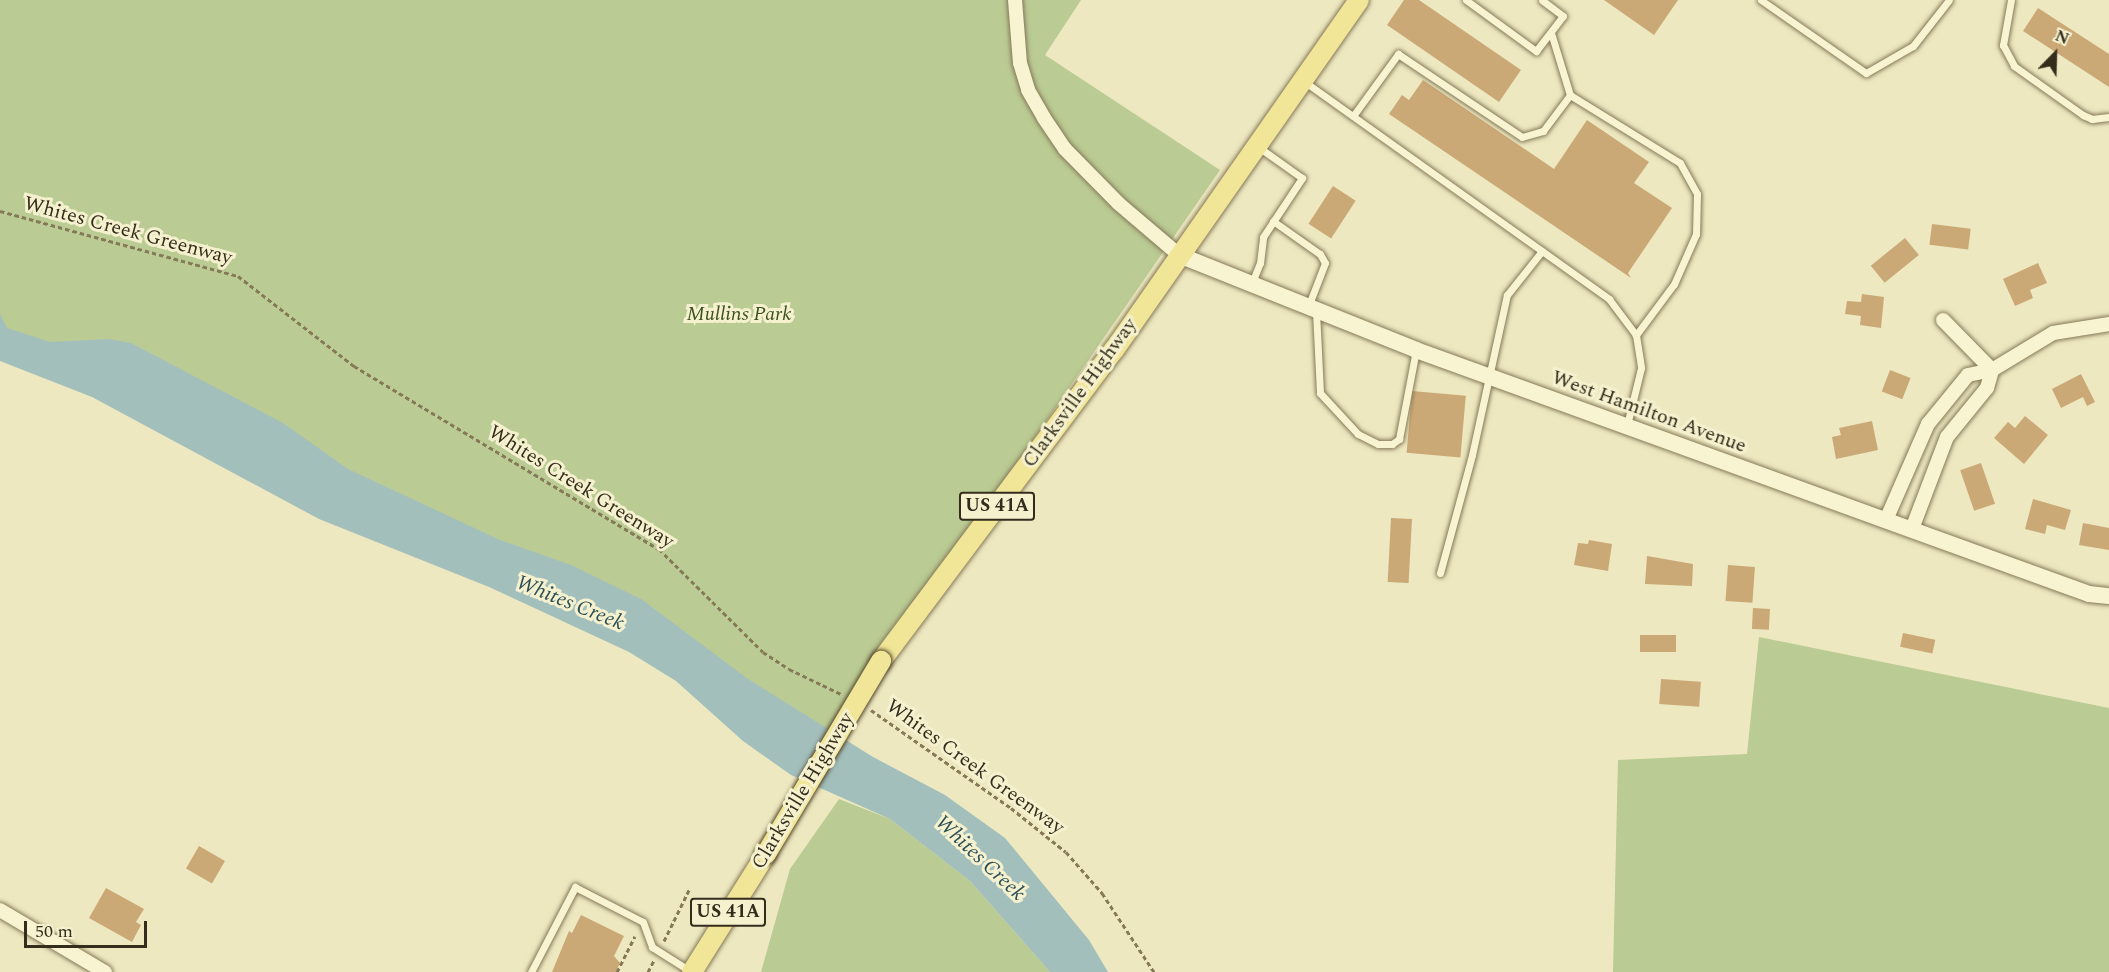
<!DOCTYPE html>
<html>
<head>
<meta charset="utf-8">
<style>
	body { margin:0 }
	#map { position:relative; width:2109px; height:972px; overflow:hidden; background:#ede8c0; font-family:Spectral,serif }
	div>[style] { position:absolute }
	.green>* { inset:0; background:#bacb94 }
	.water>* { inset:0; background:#a3bfbc }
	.building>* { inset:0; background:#cba976; transform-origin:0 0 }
	.path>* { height:3px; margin-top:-1.5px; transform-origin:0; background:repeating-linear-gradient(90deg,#857958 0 4.5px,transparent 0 7.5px) }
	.roads { filter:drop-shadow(0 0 2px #857958) drop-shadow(0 0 2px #857958) }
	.service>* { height:7px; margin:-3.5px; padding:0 3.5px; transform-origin:3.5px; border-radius:3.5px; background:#f8f4d2 }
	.minor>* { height:14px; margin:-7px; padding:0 7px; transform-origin:7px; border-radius:7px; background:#f8f4d2 }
	.tertiary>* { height:16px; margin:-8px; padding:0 8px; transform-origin:8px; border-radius:8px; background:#f8f4d2 }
	.primary>* { height:20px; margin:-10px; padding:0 10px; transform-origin:10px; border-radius:10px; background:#f1e597 }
	.bridges { filter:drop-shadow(0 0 2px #53462d) drop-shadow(0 0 2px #53462d) }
	.primary-bridge>* { height:20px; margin:-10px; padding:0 10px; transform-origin:10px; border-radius:10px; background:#f1e597 }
	span { translate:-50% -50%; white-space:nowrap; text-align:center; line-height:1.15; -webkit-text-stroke:6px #f5f1cf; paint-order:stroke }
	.shield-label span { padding:2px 4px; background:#f5f1cf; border:2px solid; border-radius:4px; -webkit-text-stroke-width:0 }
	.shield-label { font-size:18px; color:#352d1c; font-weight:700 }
	.street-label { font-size:20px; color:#352d1c }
	.park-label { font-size:20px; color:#3d5123; font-style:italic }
	.water-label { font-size:21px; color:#2c5055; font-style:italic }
	.north { position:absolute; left:2025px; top:24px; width:60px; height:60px; -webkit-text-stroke:4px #f5f1cf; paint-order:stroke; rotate:23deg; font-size:16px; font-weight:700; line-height:24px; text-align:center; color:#352d1c }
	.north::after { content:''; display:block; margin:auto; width:21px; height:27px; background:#352d1c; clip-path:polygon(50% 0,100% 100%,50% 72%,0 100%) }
	.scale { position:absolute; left:24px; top:921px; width:123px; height:27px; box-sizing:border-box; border:3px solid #352d1c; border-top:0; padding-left:8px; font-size:18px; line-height:21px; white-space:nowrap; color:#352d1c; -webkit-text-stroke:4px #f5f1cf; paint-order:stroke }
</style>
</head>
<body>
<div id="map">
	<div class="green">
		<div style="clip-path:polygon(0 0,1081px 0,1045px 55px,1220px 170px,825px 740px,0 333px)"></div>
		<div style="clip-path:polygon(1759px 637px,2109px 708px,2109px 972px,1613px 972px,1618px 760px,1747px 754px)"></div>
		<div style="clip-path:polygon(839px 799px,890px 819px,970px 881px,1050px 972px,761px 972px,790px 869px)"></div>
	</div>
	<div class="water">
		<div style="clip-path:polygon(0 314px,7px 328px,50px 342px,109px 339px,131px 343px,283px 423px,348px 469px,500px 540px,571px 565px,641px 599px,748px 679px,873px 757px,945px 795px,1005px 838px,1089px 940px,1108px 972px,1050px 972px,970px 881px,890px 819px,791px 775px,743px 741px,676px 681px,629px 652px,489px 587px,319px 519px,92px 397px,0 361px)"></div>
	</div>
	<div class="building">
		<div style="clip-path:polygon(1404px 0,1419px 0,1521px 70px,1499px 102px,1387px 25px)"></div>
		<div style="clip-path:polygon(1604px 0,1678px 0,1654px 35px)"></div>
		<div style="clip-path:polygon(2038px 8px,2109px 54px,2109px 87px,2023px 31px)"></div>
		<div style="clip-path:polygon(1423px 80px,1554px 169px,1587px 120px,1649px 162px,1634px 183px,1672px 208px,1628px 273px,1631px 278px,1389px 114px,1402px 95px,1409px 100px)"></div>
		<div style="left:1333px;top:186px;width:27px;height:45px;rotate:33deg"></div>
		<div style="left:1932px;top:224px;width:39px;height:21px;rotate:7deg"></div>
		<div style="left:1905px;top:238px;width:22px;height:44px;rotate:51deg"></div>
		<div style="clip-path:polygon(2038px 263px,2047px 283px,2030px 290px,2033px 298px,2015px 306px,2003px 279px)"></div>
		<div style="clip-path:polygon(1862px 294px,1884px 297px,1881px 328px,1860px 325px,1861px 316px,1845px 314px,1847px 301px,1861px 302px)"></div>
		<div style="left:1890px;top:370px;width:22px;height:23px;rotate:21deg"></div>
		<div style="clip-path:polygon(2081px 374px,2095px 402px,2087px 406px,2083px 397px,2061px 408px,2052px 389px)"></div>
		<div style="left:1412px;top:391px;width:54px;height:62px;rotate:5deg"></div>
		<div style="clip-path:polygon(2025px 416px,2048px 435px,2024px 464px,1994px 438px,2008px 422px,2015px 428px)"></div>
		<div style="clip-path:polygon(1872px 421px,1878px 450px,1836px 459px,1832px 437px,1841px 435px,1839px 428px)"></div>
		<div style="left:1981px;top:463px;width:43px;height:22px;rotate:71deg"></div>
		<div style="clip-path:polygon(2033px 499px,2071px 510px,2065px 530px,2047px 525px,2045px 534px,2025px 529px)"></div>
		<div style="left:1391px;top:518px;width:21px;height:64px;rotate:3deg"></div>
		<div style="clip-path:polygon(2083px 523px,2109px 528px,2109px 550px,2079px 545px)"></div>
		<div style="clip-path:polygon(1589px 540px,1612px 544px,1608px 571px,1574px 565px,1578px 543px,1588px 544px)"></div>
		<div style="clip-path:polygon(1647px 556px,1693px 564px,1692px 586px,1645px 584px)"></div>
		<div style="left:1728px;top:565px;width:27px;height:36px;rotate:4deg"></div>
		<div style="left:1753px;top:608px;width:17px;height:21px;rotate:3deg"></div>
		<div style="left:1903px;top:633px;width:33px;height:14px;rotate:12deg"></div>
		<div style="left:1640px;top:635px;width:36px;height:17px"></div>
		<div style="left:1661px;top:679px;width:40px;height:25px;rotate:4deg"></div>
		<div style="left:199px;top:846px;width:30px;height:26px;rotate:30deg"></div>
		<div style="clip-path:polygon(106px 888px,144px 909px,136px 922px,141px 925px,132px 942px,89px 918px)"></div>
		<div style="clip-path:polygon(581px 915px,624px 936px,614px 956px,620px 963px,616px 972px,552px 972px,569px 931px,572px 933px)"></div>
	</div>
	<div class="path">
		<div style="left:0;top:211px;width:247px;rotate:15.3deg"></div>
		<div style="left:238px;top:276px;width:147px;rotate:37.8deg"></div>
		<div style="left:354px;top:366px;width:356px;rotate:31deg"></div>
		<div style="left:659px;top:549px;width:146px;rotate:44.7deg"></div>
		<div style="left:763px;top:652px;width:31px;rotate:33deg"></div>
		<div style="left:789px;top:669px;width:58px;rotate:25.7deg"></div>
		<div style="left:871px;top:710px;width:171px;rotate:35deg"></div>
		<div style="left:1011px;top:808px;width:70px;rotate:38.7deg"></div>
		<div style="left:1066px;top:852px;width:55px;rotate:48.7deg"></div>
		<div style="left:1102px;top:893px;width:95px;rotate:56.6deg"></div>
		<div style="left:664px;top:941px;width:59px;rotate:-63.9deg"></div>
		<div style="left:617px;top:972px;width:40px;rotate:-63.4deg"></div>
		<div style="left:648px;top:972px;width:13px;rotate:-63deg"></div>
	</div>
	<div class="roads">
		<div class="service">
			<div style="left:1466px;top:0;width:87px;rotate:36.1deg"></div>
			<div style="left:1536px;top:51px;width:44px;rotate:-52.4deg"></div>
			<div style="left:1563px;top:16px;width:26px;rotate:-143deg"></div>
			<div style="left:1761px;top:0;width:128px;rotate:34.8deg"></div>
			<div style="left:1866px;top:73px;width:54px;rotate:-29.9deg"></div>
			<div style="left:1913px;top:46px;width:58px;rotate:-52deg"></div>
			<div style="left:2011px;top:0;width:46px;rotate:100.1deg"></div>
			<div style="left:2003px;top:45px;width:24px;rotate:62deg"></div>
			<div style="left:2014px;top:66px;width:85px;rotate:35.4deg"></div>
			<div style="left:2083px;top:115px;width:10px;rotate:24deg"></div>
			<div style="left:2092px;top:119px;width:17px;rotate:-7deg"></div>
			<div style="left:1305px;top:82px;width:374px;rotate:35.5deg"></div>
			<div style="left:1609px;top:299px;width:45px;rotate:53.1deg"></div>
			<div style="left:1636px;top:335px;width:33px;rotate:81deg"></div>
			<div style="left:1641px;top:368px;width:59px;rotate:103.8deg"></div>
			<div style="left:1570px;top:95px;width:129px;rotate:31.7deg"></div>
			<div style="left:1680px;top:163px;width:35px;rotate:61deg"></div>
			<div style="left:1697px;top:194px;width:40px;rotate:91.4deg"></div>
			<div style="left:1696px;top:234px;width:55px;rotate:113.7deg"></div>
			<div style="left:1674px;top:284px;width:64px;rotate:126.7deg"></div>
			<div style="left:1353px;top:116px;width:77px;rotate:-54deg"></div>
			<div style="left:1398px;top:54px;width:149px;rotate:33.8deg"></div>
			<div style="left:1522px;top:137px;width:22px;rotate:-16deg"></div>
			<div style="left:1543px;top:131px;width:45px;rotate:-53.1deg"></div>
			<div style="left:1570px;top:95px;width:65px;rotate:-107deg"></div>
			<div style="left:1273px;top:221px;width:57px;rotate:35.1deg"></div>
			<div style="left:1320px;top:254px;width:10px;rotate:61deg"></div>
			<div style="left:1325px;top:263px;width:47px;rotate:111.1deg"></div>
			<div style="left:1251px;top:285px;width:24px;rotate:-68deg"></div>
			<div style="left:1260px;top:263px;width:26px;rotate:-83deg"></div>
			<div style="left:1263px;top:237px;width:71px;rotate:-56.5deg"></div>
			<div style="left:1302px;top:178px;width:55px;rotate:-144.6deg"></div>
			<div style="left:1316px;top:311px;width:82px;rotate:87.2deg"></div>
			<div style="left:1320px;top:393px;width:56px;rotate:47.2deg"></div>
			<div style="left:1358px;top:434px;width:22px;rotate:27deg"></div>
			<div style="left:1378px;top:444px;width:14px"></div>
			<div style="left:1392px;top:444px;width:9px;rotate:-36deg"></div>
			<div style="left:1399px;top:439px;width:91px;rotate:-79.2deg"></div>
			<div style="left:1440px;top:573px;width:122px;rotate:-74.8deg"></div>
			<div style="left:1472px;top:455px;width:164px;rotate:-77.7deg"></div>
			<div style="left:1507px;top:295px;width:56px;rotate:-51.5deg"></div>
			<div style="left:531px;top:972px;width:96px;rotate:-62.6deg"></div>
			<div style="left:575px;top:887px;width:76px;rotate:27.2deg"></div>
			<div style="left:643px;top:922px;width:27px;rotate:70deg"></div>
			<div style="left:652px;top:947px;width:45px;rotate:32.3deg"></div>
		</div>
		<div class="minor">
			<div style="left:1015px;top:0;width:63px;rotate:85.5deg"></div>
			<div style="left:1020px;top:63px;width:28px;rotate:73deg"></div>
			<div style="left:1028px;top:90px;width:32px;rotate:60deg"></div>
			<div style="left:1044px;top:118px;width:37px;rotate:56deg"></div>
			<div style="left:1065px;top:149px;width:76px;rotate:45.5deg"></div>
			<div style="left:1118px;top:203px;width:80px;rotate:40.4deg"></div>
			<div style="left:1943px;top:320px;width:70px;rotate:45.6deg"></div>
			<div style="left:1886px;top:520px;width:105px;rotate:-66.4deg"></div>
			<div style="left:1928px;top:424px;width:63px;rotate:-50.8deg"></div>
			<div style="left:1968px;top:375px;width:25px;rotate:-12deg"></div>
			<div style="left:1992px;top:370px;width:71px;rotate:-31.2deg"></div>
			<div style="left:2053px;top:333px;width:57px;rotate:-9.1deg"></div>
			<div style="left:1912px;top:529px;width:98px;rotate:-69.2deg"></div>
			<div style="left:1947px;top:437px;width:63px;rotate:-50.8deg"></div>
			<div style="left:1987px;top:388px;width:19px;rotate:-74deg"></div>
			<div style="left:0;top:910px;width:122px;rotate:30.6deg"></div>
		</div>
		<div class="tertiary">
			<div style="left:1179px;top:255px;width:255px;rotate:21.8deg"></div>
			<div style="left:1416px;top:350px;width:716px;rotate:19.93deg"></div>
			<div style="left:2089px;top:594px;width:20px;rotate:6deg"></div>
		</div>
		<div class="primary">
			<div style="left:881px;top:661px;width:389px;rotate:-53.2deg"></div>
			<div style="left:1114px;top:350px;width:427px;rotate:-55deg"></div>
			<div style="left:692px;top:972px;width:139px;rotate:-57.9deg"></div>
		</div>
	</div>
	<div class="bridges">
		<div class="primary-bridge">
			<div style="left:766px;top:854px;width:225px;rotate:-59.2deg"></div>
		</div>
	</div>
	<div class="shield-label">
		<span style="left:997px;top:506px">US 41A</span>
		<span style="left:728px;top:912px">US 41A</span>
	</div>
	<div class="street-label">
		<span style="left:128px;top:231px;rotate:15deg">Whites Creek Greenway</span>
		<span style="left:1080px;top:393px;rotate:-54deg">Clarksville Highway</span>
		<span style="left:1649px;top:412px;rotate:20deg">West Hamilton Avenue</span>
		<span style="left:581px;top:487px;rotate:32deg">Whites Creek Greenway</span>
		<span style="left:975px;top:767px;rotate:36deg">Whites Creek Greenway</span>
		<span style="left:803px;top:791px;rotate:-59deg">Clarksville Highway</span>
	</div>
	<div class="park-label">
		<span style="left:739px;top:314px">Mullins Park</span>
	</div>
	<div class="water-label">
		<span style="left:570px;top:603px;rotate:22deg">Whites Creek</span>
		<span style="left:980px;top:858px;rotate:43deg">Whites Creek</span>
	</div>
	<div class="north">N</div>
	<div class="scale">50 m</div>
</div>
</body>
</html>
